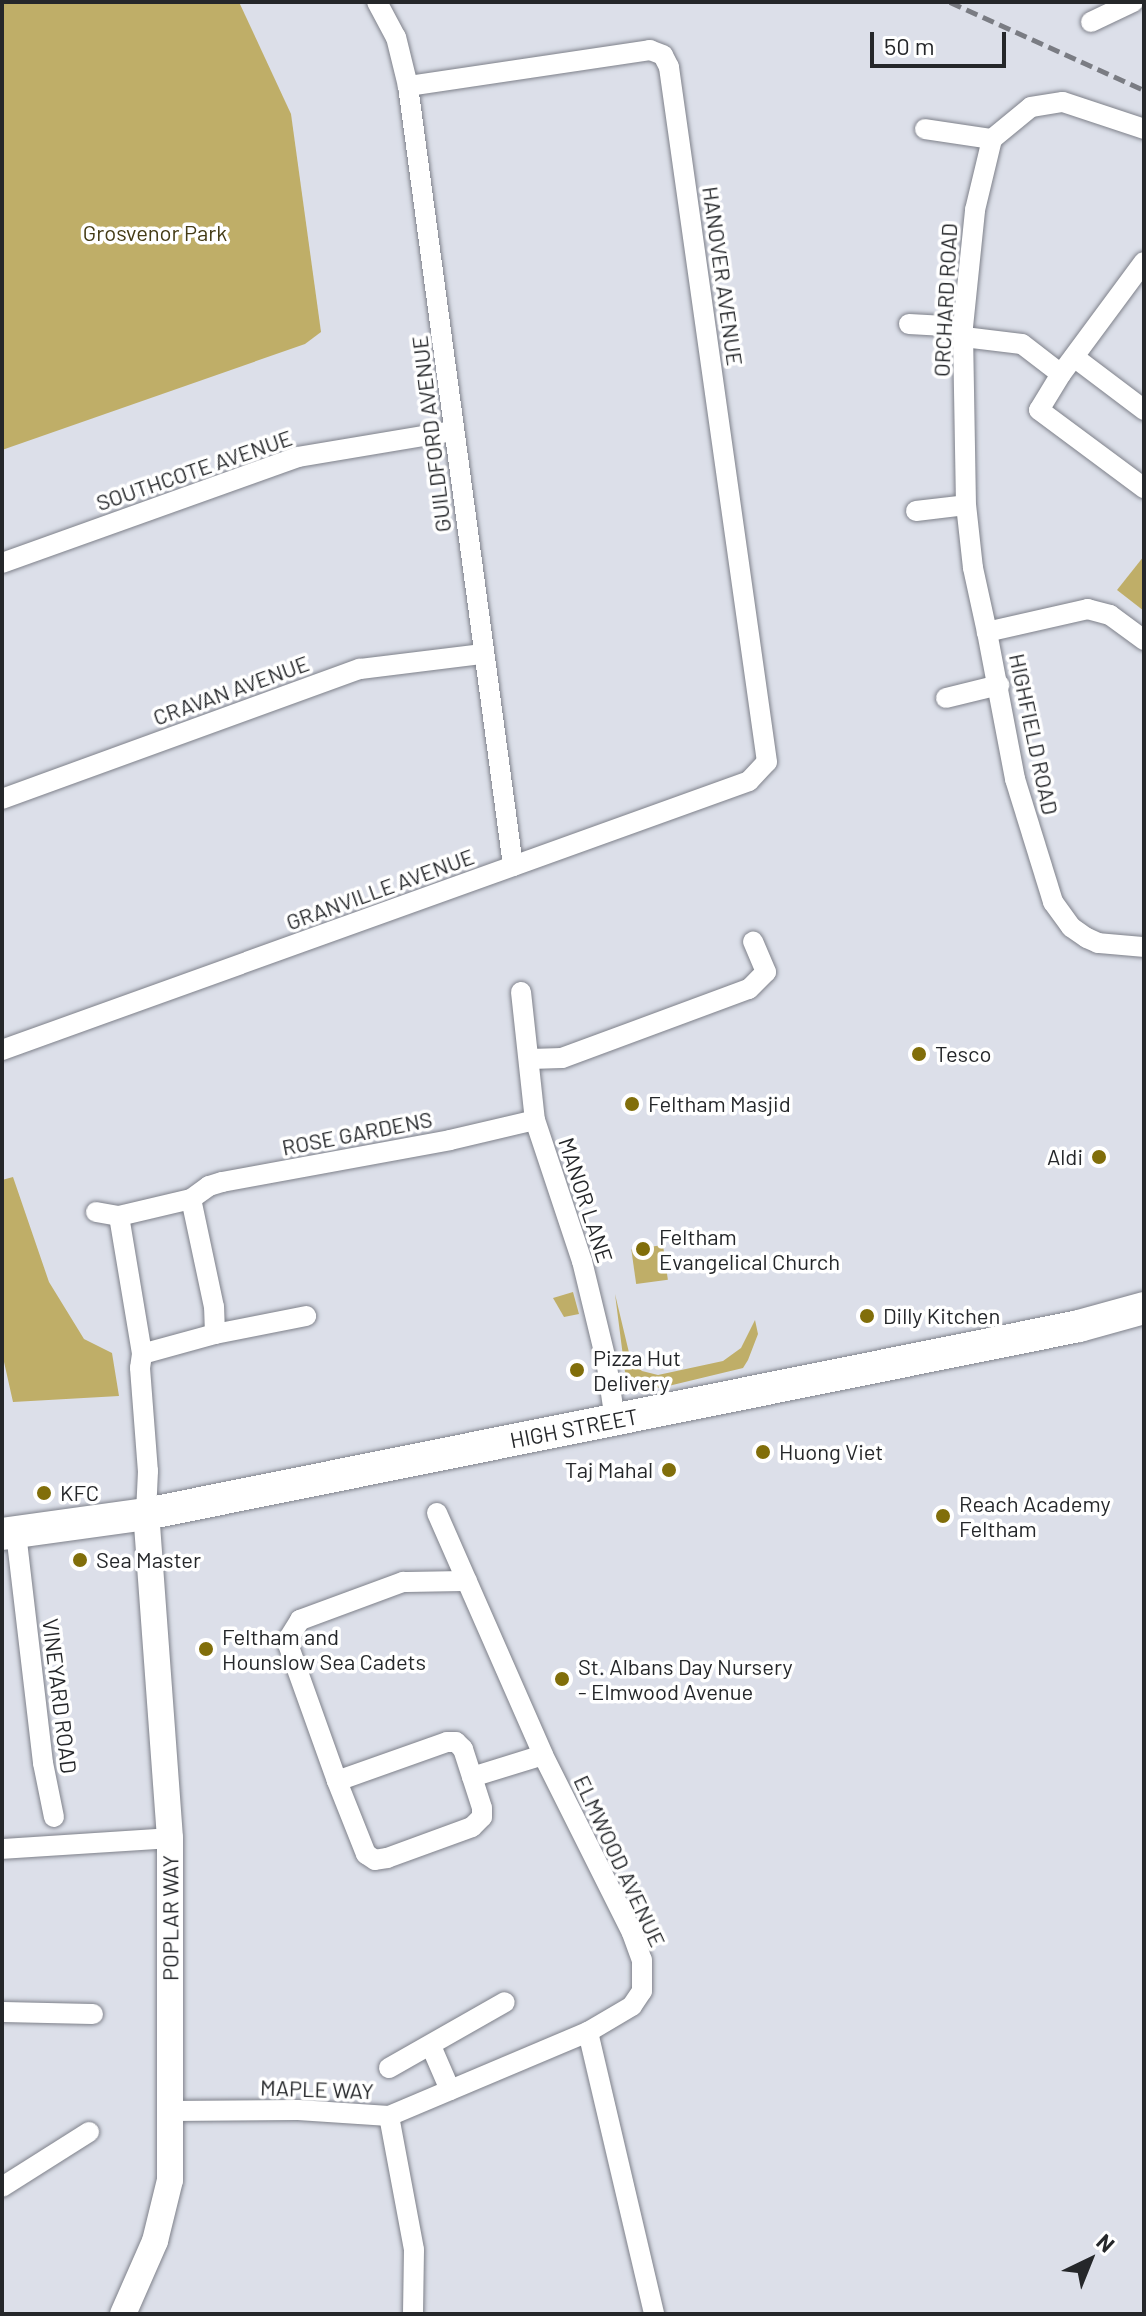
<!DOCTYPE html>
<html>
<head>
<meta charset="utf-8">
<style>
	body { margin:0 }
	#map { position:relative; width:1146px; height:2316px; overflow:hidden; background:#dcdfe9; font-family:Barlow,sans-serif }
	div>[style] { position:absolute }
	.green>* { inset:0; background:#bfae68; transform-origin:0 0 }
	.roads { filter:drop-shadow(0 0 2px #7e818a) drop-shadow(0 0 2px #7e818a) }
	.minor>* { height:20px; margin:-10px; padding:0 10px; transform-origin:10px; border-radius:10px; background:#fff }
	.tertiary>* { height:26px; margin:-13px; padding:0 13px; transform-origin:13px; border-radius:13px; background:#fff }
	.primary>* { height:32px; margin:-16px; padding:0 16px; transform-origin:16px; border-radius:16px; background:#fff }
	.rail>* { height:5px; margin-top:-2.5px; transform-origin:0; background:repeating-linear-gradient(90deg,#7a7c83 0 12px,transparent 0 18px) }
	.dots>* { width:22px; height:22px; translate:-50% -50%; box-sizing:border-box; border:4px solid #fff; border-radius:50% }
	span { translate:-50% -50%; white-space:nowrap; text-align:center; line-height:1.15; -webkit-text-stroke:7px #fff; paint-order:stroke }
	.park-label { font-size:22px; color:#443b15 }
	.street-label { font-size:22px; color:#25272a }
	.poi-label { font-size:22px; color:#25272a }
	.left { translate:0 -50%; text-align:left }
	.right { translate:-100% -50%; text-align:right }
	.frame { position:absolute; inset:0; border:4px solid #25272a; pointer-events:none }
	.north { position:absolute; left:1050px; top:2220px; width:80px; height:80px; -webkit-text-stroke:6px #fff; paint-order:stroke; rotate:43deg; font-size:22px; font-weight:700; line-height:32px; text-align:center; color:#25272a }
	.north::after { content:''; display:block; margin:auto; width:28px; height:36px; background:#25272a; clip-path:polygon(50% 0,100% 100%,50% 72%,0 100%) }
	.scale { position:absolute; left:870px; top:32px; width:136px; height:36px; box-sizing:border-box; border:4px solid #25272a; border-top:0; padding-left:10px; font-size:24px; line-height:28px; white-space:nowrap; color:#25272a; -webkit-text-stroke:6px #fff; paint-order:stroke }
</style>
</head>
<body>
<div id="map">
	<div class="green">
		<div style="clip-path:polygon(2px 2px,239px 2px,291px 114px,321px 332px,305px 344px,2px 450px)"></div>
		<div style="clip-path:polygon(1144px 556px,1144px 611px,1117px 590px)"></div>
		<div style="clip-path:polygon(13px 1177px,49px 1282px,84px 1339px,112px 1353px,119px 1396px,13px 1402px,2px 1353px,2px 1180px)"></div>
		<div style="left:663px;top:1245px;width:35px;height:32px;rotate:82deg"></div>
		<div style="clip-path:polygon(573px 1292px,579px 1314px,564px 1317px,553px 1298px)"></div>
		<div style="clip-path:polygon(615px 1294px,631px 1361px,642px 1371px,658px 1375px,723px 1361px,741px 1348px,755px 1320px,758px 1334px,748px 1360px,743px 1368px,660px 1388px,634px 1382px,625px 1372px)"></div>
	</div>
	<div class="roads">
		<div class="minor">
			<div style="left:377px;top:2px;width:40px;rotate:62deg"></div>
			<div style="left:396px;top:37px;width:50px;rotate:76.2deg"></div>
			<div style="left:408px;top:86px;width:787px;rotate:82.33deg"></div>
			<div style="left:1091px;top:22px;width:47px;rotate:-25.5deg"></div>
			<div style="left:925px;top:129px;width:68px;rotate:8.5deg"></div>
			<div style="left:909px;top:324px;width:54px;rotate:3.2deg"></div>
			<div style="left:964px;top:337px;width:58px;rotate:6.9deg"></div>
			<div style="left:1022px;top:344px;width:49px;rotate:37.6deg"></div>
			<div style="left:1061px;top:374px;width:139px;rotate:-53.5deg"></div>
			<div style="left:1074px;top:357px;width:88px;rotate:37.1deg"></div>
			<div style="left:1061px;top:374px;width:42px;rotate:121.4deg"></div>
			<div style="left:1039px;top:410px;width:131px;rotate:36.6deg"></div>
			<div style="left:916px;top:511px;width:50px;rotate:-6.8deg"></div>
			<div style="left:2px;top:563px;width:314px;rotate:-19.7deg"></div>
			<div style="left:298px;top:457px;width:157px;rotate:-9.5deg"></div>
			<div style="left:987px;top:632px;width:66px;rotate:-102.3deg"></div>
			<div style="left:973px;top:568px;width:63px;rotate:-96.3deg"></div>
			<div style="left:966px;top:505px;width:178px;rotate:-91deg"></div>
			<div style="left:963px;top:327px;width:118px;rotate:-84.1deg"></div>
			<div style="left:975px;top:210px;width:73px;rotate:-76.5deg"></div>
			<div style="left:992px;top:139px;width:50px;rotate:-39.4deg"></div>
			<div style="left:1031px;top:107px;width:32px;rotate:-9deg"></div>
			<div style="left:1063px;top:102px;width:85px;rotate:18.4deg"></div>
			<div style="left:1144px;top:640px;width:42px;rotate:-143.7deg"></div>
			<div style="left:1110px;top:615px;width:23px;rotate:-165deg"></div>
			<div style="left:1088px;top:609px;width:104px;rotate:167.2deg"></div>
			<div style="left:987px;top:632px;width:150px;rotate:79.2deg"></div>
			<div style="left:1015px;top:779px;width:129px;rotate:72.8deg"></div>
			<div style="left:1053px;top:902px;width:31px;rotate:54deg"></div>
			<div style="left:1071px;top:927px;width:19px;rotate:35deg"></div>
			<div style="left:1087px;top:938px;width:12px;rotate:24deg"></div>
			<div style="left:1098px;top:943px;width:46px;rotate:5deg"></div>
			<div style="left:946px;top:698px;width:55px;rotate:-13.8deg"></div>
			<div style="left:2px;top:799px;width:381px;rotate:-20deg"></div>
			<div style="left:360px;top:669px;width:124px;rotate:-7deg"></div>
			<div style="left:521px;top:992px;width:129px;rotate:83.8deg"></div>
			<div style="left:535px;top:1120px;width:149px;rotate:71.6deg"></div>
			<div style="left:582px;top:1261px;width:102px;rotate:76.4deg"></div>
			<div style="left:606px;top:1360px;width:61px;rotate:81.5deg"></div>
			<div style="left:2px;top:1050px;width:794px;rotate:-19.8deg"></div>
			<div style="left:749px;top:781px;width:26px;rotate:-47deg"></div>
			<div style="left:767px;top:762px;width:702px;rotate:-98.03deg"></div>
			<div style="left:669px;top:67px;width:13px;rotate:-117deg"></div>
			<div style="left:663px;top:55px;width:14px;rotate:-159deg"></div>
			<div style="left:650px;top:50px;width:245px;rotate:171.5deg"></div>
			<div style="left:530px;top:1059px;width:32px;rotate:-2deg"></div>
			<div style="left:562px;top:1058px;width:199px;rotate:-20.3deg"></div>
			<div style="left:749px;top:989px;width:24px;rotate:-45deg"></div>
			<div style="left:766px;top:972px;width:33px;rotate:-113deg"></div>
			<div style="left:191px;top:1199px;width:22px;rotate:-36deg"></div>
			<div style="left:209px;top:1186px;width:14px;rotate:-17deg"></div>
			<div style="left:222px;top:1182px;width:232px;rotate:-10.4deg"></div>
			<div style="left:450px;top:1140px;width:87px;rotate:-13.2deg"></div>
			<div style="left:96px;top:1212px;width:23px;rotate:10deg"></div>
			<div style="left:215px;top:1334px;width:93px;rotate:-11.2deg"></div>
			<div style="left:142px;top:1354px;width:76px;rotate:-15.3deg"></div>
			<div style="left:215px;top:1334px;width:27px;rotate:-92deg"></div>
			<div style="left:214px;top:1307px;width:110px;rotate:-102deg"></div>
			<div style="left:191px;top:1199px;width:74px;rotate:166.7deg"></div>
			<div style="left:119px;top:1216px;width:140px;rotate:80.5deg"></div>
			<div style="left:142px;top:1354px;width:14px;rotate:98deg"></div>
			<div style="left:140px;top:1368px;width:103px;rotate:85.6deg"></div>
			<div style="left:148px;top:1471px;width:43px;rotate:92.7deg"></div>
			<div style="left:437px;top:1513px;width:264px;rotate:66.3deg"></div>
			<div style="left:543px;top:1755px;width:199px;rotate:63.4deg"></div>
			<div style="left:632px;top:1933px;width:29px;rotate:70deg"></div>
			<div style="left:642px;top:1960px;width:31px;rotate:90deg"></div>
			<div style="left:642px;top:1991px;width:18px;rotate:124deg"></div>
			<div style="left:632px;top:2006px;width:51px;rotate:149.4deg"></div>
			<div style="left:588px;top:2032px;width:290px;rotate:76.8deg"></div>
			<div style="left:16px;top:1533px;width:232px;rotate:83.3deg"></div>
			<div style="left:43px;top:1763px;width:55px;rotate:78.5deg"></div>
			<div style="left:447px;top:1742px;width:9px"></div>
			<div style="left:456px;top:1742px;width:10px;rotate:45deg"></div>
			<div style="left:463px;top:1749px;width:62px;rotate:72.1deg"></div>
			<div style="left:482px;top:1808px;width:9px;rotate:90deg"></div>
			<div style="left:482px;top:1817px;width:14px;rotate:135deg"></div>
			<div style="left:472px;top:1827px;width:90px;rotate:160deg"></div>
			<div style="left:387px;top:1858px;width:12px;rotate:171deg"></div>
			<div style="left:375px;top:1860px;width:11px;rotate:-146deg"></div>
			<div style="left:366px;top:1854px;width:79px;rotate:-111.7deg"></div>
			<div style="left:337px;top:1781px;width:117px;rotate:-19.5deg"></div>
			<div style="left:472px;top:1777px;width:74px;rotate:-17.2deg"></div>
			<div style="left:337px;top:1781px;width:149px;rotate:-109.7deg"></div>
			<div style="left:287px;top:1641px;width:25px;rotate:-58deg"></div>
			<div style="left:300px;top:1620px;width:110px;rotate:-20.3deg"></div>
			<div style="left:403px;top:1582px;width:64px;rotate:-0.9deg"></div>
			<div style="left:2px;top:1849px;width:168px;rotate:-3.7deg"></div>
			<div style="left:2px;top:2012px;width:91px;rotate:1.3deg"></div>
			<div style="left:431px;top:2046px;width:48px;rotate:66.6deg"></div>
			<div style="left:389px;top:2068px;width:133px;rotate:-29.6deg"></div>
			<div style="left:171px;top:2111px;width:127px;rotate:-0.5deg"></div>
			<div style="left:298px;top:2110px;width:91px;rotate:3.8deg"></div>
			<div style="left:389px;top:2116px;width:216px;rotate:-22.9deg"></div>
			<div style="left:389px;top:2116px;width:136px;rotate:79.4deg"></div>
			<div style="left:414px;top:2250px;width:64px;rotate:90.9deg"></div>
			<div style="left:2px;top:2187px;width:103px;rotate:-32.3deg"></div>
		</div>
		<div class="tertiary">
			<div style="left:123px;top:2314px;width:80px;rotate:-66.3deg"></div>
			<div style="left:155px;top:2241px;width:63px;rotate:-76.2deg"></div>
			<div style="left:170px;top:2180px;width:342px;rotate:-90deg"></div>
			<div style="left:170px;top:1838px;width:325px;rotate:-94.2deg"></div>
		</div>
		<div class="primary">
			<div style="left:2px;top:1534px;width:145px;rotate:-7.9deg"></div>
			<div style="left:146px;top:1514px;width:952px;rotate:-11.39deg"></div>
			<div style="left:1079px;top:1326px;width:67px;rotate:-15.5deg"></div>
		</div>
	</div>
	<div class="rail">
		<div style="left:950px;top:2px;width:213px;rotate:24.4deg"></div>
	</div>
	<div class="dots">
		<div style="left:919px;top:1054px;background:#816e0a"></div>
		<div style="left:632px;top:1104px;background:#816e0a"></div>
		<div style="left:1099px;top:1157px;background:#816e0a"></div>
		<div style="left:643px;top:1249px;background:#816e0a"></div>
		<div style="left:867px;top:1316px;background:#816e0a"></div>
		<div style="left:577px;top:1370px;background:#816e0a"></div>
		<div style="left:763px;top:1452px;background:#816e0a"></div>
		<div style="left:669px;top:1470px;background:#816e0a"></div>
		<div style="left:44px;top:1493px;background:#816e0a"></div>
		<div style="left:943px;top:1516px;background:#816e0a"></div>
		<div style="left:80px;top:1560px;background:#816e0a"></div>
		<div style="left:206px;top:1649px;background:#816e0a"></div>
		<div style="left:562px;top:1679px;background:#816e0a"></div>
	</div>
	<div class="park-label">
		<span style="left:155px;top:233px">Grosvenor Park</span>
	</div>
	<div class="street-label">
		<span style="left:723px;top:276px;rotate:82deg">HANOVER AVENUE</span>
		<span style="left:945px;top:300px;rotate:-87deg">ORCHARD ROAD</span>
		<span style="left:431px;top:434px;rotate:-97deg">GUILDFORD AVENUE</span>
		<span style="left:194px;top:470px;rotate:-19deg">SOUTHCOTE AVENUE</span>
		<span style="left:231px;top:690px;rotate:-20deg">CRAVAN AVENUE</span>
		<span style="left:1034px;top:734px;rotate:78deg">HIGHFIELD ROAD</span>
		<span style="left:380px;top:889px;rotate:-20deg">GRANVILLE AVENUE</span>
		<span style="left:357px;top:1133px;rotate:-11deg">ROSE GARDENS</span>
		<span style="left:586px;top:1200px;rotate:72deg">MANOR LANE</span>
		<span style="left:574px;top:1428px;rotate:-11deg">HIGH STREET</span>
		<span style="left:60px;top:1696px;rotate:83deg">VINEYARD ROAD</span>
		<span style="left:620px;top:1861px;rotate:65deg">ELMWOOD AVENUE</span>
		<span style="left:170px;top:1918px;rotate:-90deg">POPLAR WAY</span>
		<span style="left:317px;top:2089px;rotate:2deg">MAPLE WAY</span>
	</div>
	<div class="poi-label">
		<span class="left" style="left:935px;top:1054px">Tesco</span>
		<span class="left" style="left:648px;top:1104px">Feltham Masjid</span>
		<span class="right" style="left:1083px;top:1157px">Aldi</span>
		<span class="left" style="left:659px;top:1249px">Feltham<br>Evangelical Church</span>
		<span class="left" style="left:883px;top:1316px">Dilly Kitchen</span>
		<span class="left" style="left:593px;top:1370px">Pizza Hut<br>Delivery</span>
		<span class="left" style="left:779px;top:1452px">Huong Viet</span>
		<span class="right" style="left:653px;top:1470px">Taj Mahal</span>
		<span class="left" style="left:60px;top:1493px">KFC</span>
		<span class="left" style="left:959px;top:1516px">Reach Academy<br>Feltham</span>
		<span class="left" style="left:96px;top:1560px">Sea Master</span>
		<span class="left" style="left:222px;top:1649px">Feltham and<br>Hounslow Sea Cadets</span>
		<span class="left" style="left:578px;top:1679px">St. Albans Day Nursery<br>- Elmwood Avenue</span>
	</div>
	<div class="frame"></div>
	<div class="north">N</div>
	<div class="scale">50 m</div>
</div>
</body>
</html>
